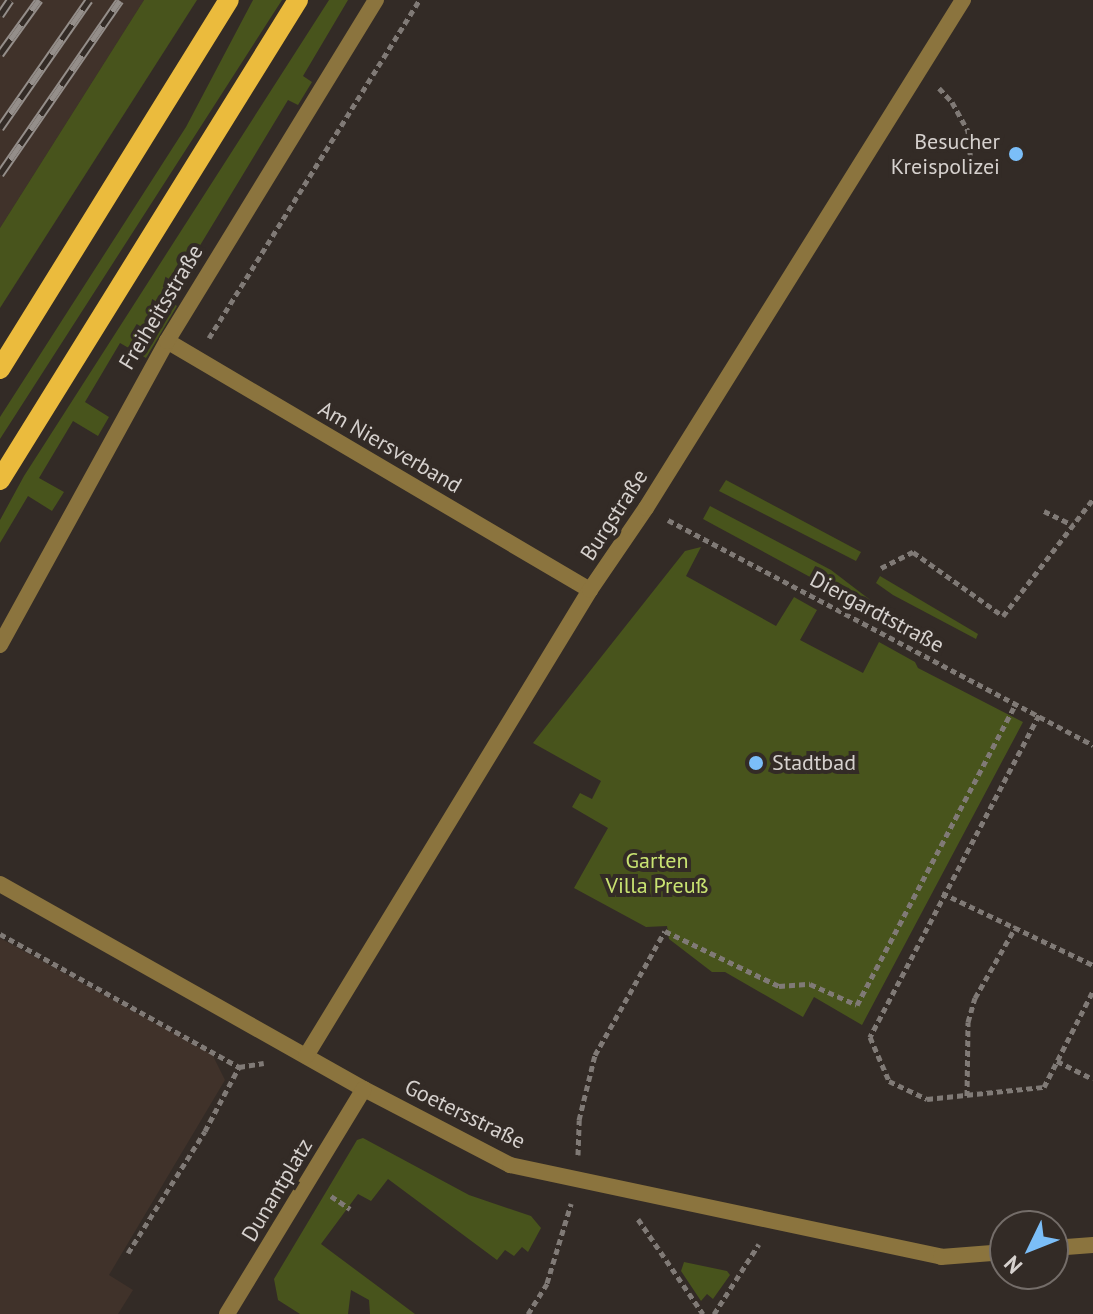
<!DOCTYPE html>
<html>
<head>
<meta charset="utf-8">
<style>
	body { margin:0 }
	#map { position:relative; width:1093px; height:1314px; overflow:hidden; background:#332b26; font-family:"PT Sans",sans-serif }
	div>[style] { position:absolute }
	.built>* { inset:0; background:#40322a }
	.green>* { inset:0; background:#48541c }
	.path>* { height:5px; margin-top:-2.5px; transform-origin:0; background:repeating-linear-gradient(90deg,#807a76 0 6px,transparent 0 10px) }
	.street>* { height:16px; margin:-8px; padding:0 8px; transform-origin:8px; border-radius:8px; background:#8b743e }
	.primary>* { height:20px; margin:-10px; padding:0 10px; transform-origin:10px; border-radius:10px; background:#ebbb3d }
	.rail>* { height:9px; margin-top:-4.5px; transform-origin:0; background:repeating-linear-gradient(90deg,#332b26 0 18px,#948e8a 0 36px); box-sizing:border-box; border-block:2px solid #948e8a }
	.dots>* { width:22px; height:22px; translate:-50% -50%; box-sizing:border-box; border:4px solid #332b26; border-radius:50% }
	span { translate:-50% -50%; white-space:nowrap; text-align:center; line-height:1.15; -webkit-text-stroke:8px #332b26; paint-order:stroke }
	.poi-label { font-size:22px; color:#d6d1ce }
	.right { translate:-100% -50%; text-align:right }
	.left { translate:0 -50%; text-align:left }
	.street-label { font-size:22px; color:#d6d1ce }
	.park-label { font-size:22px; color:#c9e372 }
	.north { position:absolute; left:989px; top:1210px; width:80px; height:80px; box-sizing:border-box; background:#332b26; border:2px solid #746d69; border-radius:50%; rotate:227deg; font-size:22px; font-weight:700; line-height:32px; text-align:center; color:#d6d1ce }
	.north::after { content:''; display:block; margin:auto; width:28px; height:36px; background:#7bbef8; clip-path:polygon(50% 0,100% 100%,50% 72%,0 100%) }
</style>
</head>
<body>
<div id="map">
	<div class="built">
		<div style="clip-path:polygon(0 0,144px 0,0 228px)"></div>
		<div style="clip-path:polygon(0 938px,212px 1054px,225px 1080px,109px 1275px,133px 1290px,118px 1314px,0 1314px)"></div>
	</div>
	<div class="green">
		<div style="clip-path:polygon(144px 0,197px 0,0 308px,0 228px)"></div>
		<div style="clip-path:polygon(253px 0,282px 0,0 439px,0 417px,186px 127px)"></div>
		<div style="clip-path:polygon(329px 0,348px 0,303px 76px,312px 82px,298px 105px,288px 100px,167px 300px,177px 306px,146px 358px,120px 343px,85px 402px,109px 417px,98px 436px,73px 421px,39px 478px,64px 492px,52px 511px,28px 496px,0 543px,0 520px,24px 476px)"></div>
		<div style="clip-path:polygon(726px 480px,861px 552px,856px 561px,719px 491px)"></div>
		<div style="clip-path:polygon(710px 506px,831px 570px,886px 612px,884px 617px,703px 519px)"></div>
		<div style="clip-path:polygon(701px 547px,686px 576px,776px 626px,794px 597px,817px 610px,800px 640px,863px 673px,879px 642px,915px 662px,918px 668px,1023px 722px,862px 1025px,814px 997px,803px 1017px,725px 972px,712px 972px,669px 939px,667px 926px,646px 927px,574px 888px,608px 828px,572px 807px,580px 793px,592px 799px,601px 781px,533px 743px,685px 551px)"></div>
		<div style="clip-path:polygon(880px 576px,978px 634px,976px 639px,893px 595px,876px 583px)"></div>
		<div style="clip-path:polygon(363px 1138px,469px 1195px,531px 1216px,541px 1228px,528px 1252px,522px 1247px,514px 1256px,505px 1250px,497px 1260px,388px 1179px,371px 1201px,358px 1194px,321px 1244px,415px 1314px,370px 1314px,369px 1300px,351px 1290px,348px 1314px,300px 1314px,278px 1300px,274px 1279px,357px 1140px)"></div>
		<div style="clip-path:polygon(684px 1262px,727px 1271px,730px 1275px,713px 1299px,707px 1294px,701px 1301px,681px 1271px)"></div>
	</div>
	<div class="path">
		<div style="left:939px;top:88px;width:19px;rotate:47deg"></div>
		<div style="left:952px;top:102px;width:33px;rotate:61deg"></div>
		<div style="left:968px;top:131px;width:43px;rotate:84.7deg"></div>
		<div style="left:209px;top:338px;width:398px;rotate:-58.1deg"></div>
		<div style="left:1044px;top:511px;width:32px;rotate:26deg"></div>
		<div style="left:668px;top:520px;width:481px;rotate:27.9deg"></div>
		<div style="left:881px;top:568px;width:36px;rotate:-27deg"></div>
		<div style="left:913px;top:552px;width:110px;rotate:35.4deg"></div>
		<div style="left:1003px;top:616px;width:148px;rotate:-52.4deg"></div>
		<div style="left:1039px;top:715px;width:364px;rotate:117.7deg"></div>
		<div style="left:870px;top:1037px;width:48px;rotate:66.6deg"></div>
		<div style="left:889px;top:1081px;width:42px;rotate:25.3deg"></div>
		<div style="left:927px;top:1099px;width:118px;rotate:-5.9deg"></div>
		<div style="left:1044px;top:1087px;width:108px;rotate:-63deg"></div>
		<div style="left:942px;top:893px;width:167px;rotate:25.5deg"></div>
		<div style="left:0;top:934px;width:274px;rotate:29.1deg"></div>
		<div style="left:239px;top:1067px;width:25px;rotate:-9deg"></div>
		<div style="left:1057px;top:1061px;width:40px;rotate:26.6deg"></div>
		<div style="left:967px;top:1096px;width:74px;rotate:-89.2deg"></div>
		<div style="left:968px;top:1022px;width:25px;rotate:-74deg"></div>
		<div style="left:975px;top:998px;width:83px;rotate:-60.3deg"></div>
		<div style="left:578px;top:1155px;width:35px;rotate:-88deg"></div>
		<div style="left:579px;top:1120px;width:67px;rotate:-76.2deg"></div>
		<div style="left:595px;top:1055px;width:142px;rotate:-60.6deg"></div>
		<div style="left:665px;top:931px;width:127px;rotate:25.8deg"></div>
		<div style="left:779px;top:986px;width:31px;rotate:-4deg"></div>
		<div style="left:810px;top:984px;width:51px;rotate:24.1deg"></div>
		<div style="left:857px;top:1005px;width:341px;rotate:-62.2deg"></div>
		<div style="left:331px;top:1196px;width:23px;rotate:34deg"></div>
		<div style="left:638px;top:1219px;width:115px;rotate:55.6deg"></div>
		<div style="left:128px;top:1253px;width:144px;rotate:-57.7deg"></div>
		<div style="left:205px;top:1131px;width:72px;rotate:-62deg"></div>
		<div style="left:528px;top:1314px;width:36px;rotate:-58deg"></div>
		<div style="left:547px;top:1283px;width:83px;rotate:-73.1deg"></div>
		<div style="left:714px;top:1314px;width:83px;rotate:-57.3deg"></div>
	</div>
	<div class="street">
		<div style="left:167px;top:341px;width:491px;rotate:30.5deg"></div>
		<div style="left:0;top:645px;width:347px;rotate:-61.2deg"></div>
		<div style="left:167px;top:341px;width:400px;rotate:-58.5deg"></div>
		<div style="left:0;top:884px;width:418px;rotate:29.4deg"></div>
		<div style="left:364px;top:1089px;width:165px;rotate:27.5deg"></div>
		<div style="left:510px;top:1165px;width:441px;rotate:12deg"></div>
		<div style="left:941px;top:1257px;width:64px;rotate:-4.5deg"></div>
		<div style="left:306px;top:1056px;width:546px;rotate:-58.64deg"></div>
		<div style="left:590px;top:590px;width:99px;rotate:-55.7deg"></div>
		<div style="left:646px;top:508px;width:599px;rotate:-58.04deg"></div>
		<div style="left:1053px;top:1248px;width:40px;rotate:-4.3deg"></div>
		<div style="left:227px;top:1314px;width:263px;rotate:-58.7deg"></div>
	</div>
	<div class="primary">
		<div style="left:0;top:369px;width:434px;rotate:-58.2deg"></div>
		<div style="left:0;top:480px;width:565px;rotate:-58.17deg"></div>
	</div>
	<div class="rail">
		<div style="left:0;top:15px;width:18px;rotate:-56deg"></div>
		<div style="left:0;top:54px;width:67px;rotate:-54.2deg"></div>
		<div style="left:0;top:128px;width:156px;rotate:-55.2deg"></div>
		<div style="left:0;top:174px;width:211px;rotate:-55.4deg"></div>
	</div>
	<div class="dots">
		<div style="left:1016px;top:154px;background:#7bbef8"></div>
		<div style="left:756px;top:763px;background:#7bbef8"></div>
	</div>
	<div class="poi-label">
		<span class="right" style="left:1000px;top:154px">Besucher<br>Kreispolizei</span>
		<span class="left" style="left:772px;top:763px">Stadtbad</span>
	</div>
	<div class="street-label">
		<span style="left:161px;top:307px;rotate:-59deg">Freiheitsstraße</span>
		<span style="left:390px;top:447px;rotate:30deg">Am Niersverband</span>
		<span style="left:614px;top:515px;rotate:-57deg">Burgstraße</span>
		<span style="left:877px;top:612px;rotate:28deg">Diergardtstraße</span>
		<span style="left:465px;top:1114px;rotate:26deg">Goetersstraße</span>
		<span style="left:277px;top:1190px;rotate:-59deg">Dunantplatz</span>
	</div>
	<div class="park-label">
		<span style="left:657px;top:873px">Garten<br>Villa Preuß</span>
	</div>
	<div class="north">N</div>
</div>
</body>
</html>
